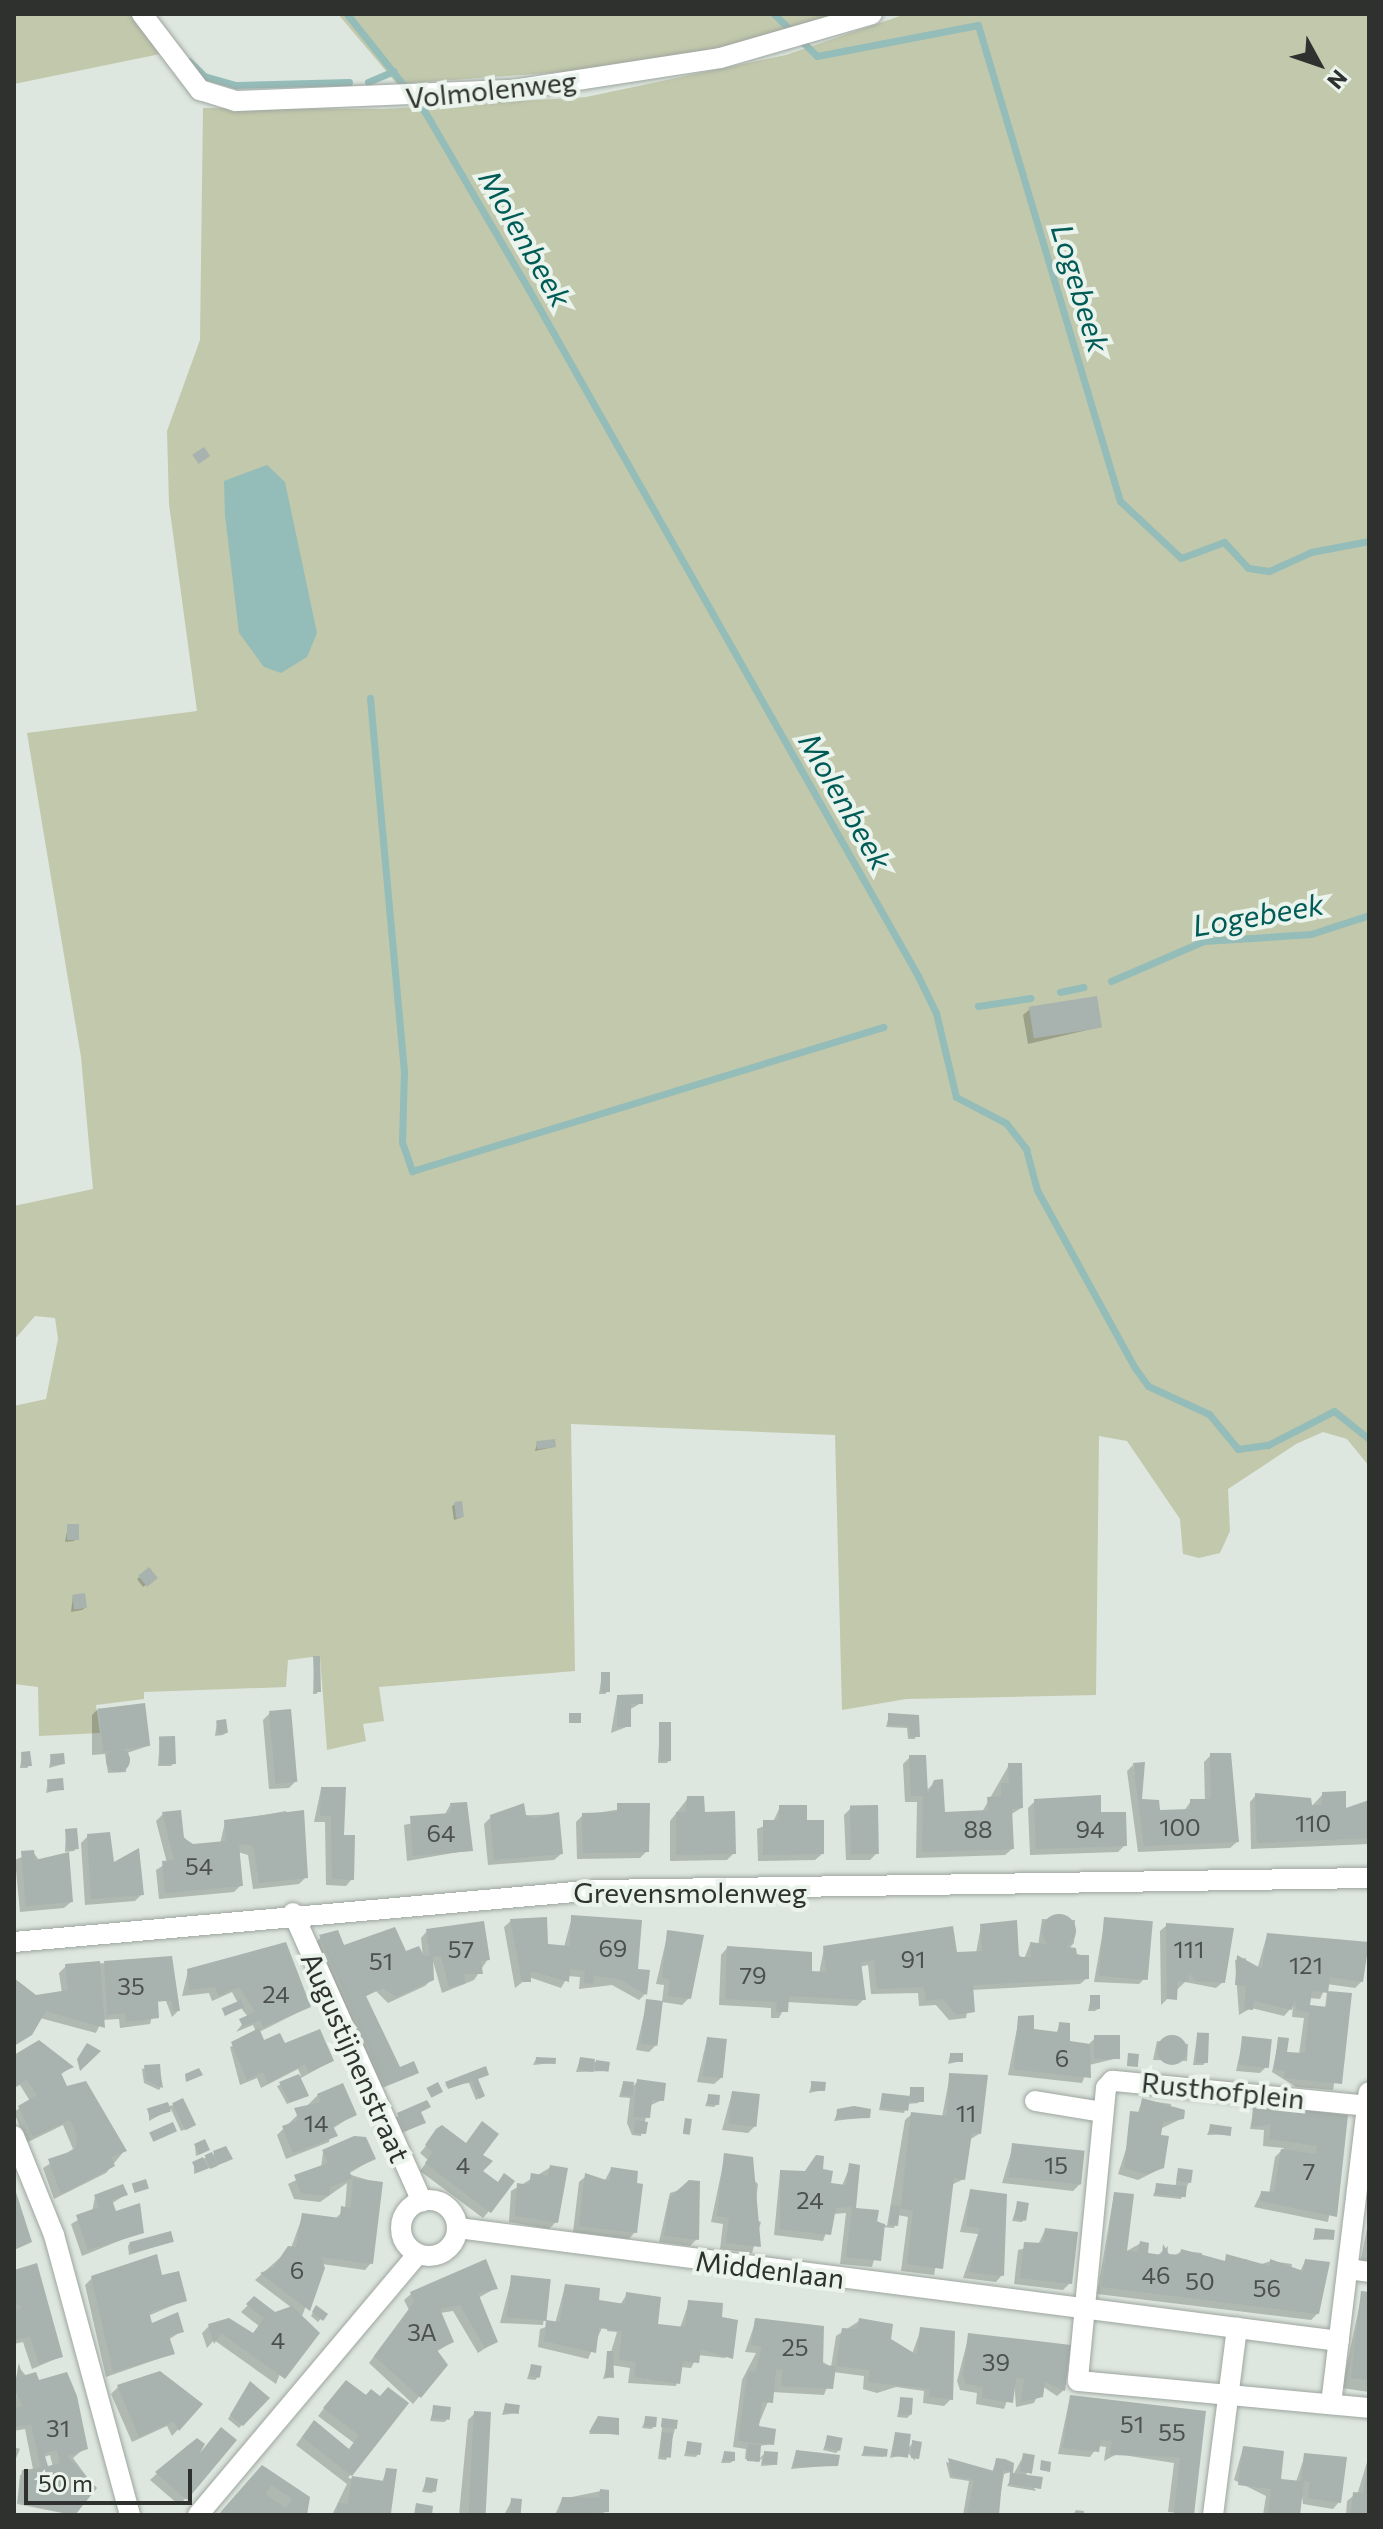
<!DOCTYPE html>
<html>
<head>
<meta charset="utf-8">
<style>
	body { margin:0 }
	#map { position:relative; width:1383px; height:2529px; overflow:hidden; background:#dde6df; font-family:Commissioner,sans-serif }
	div>[style] { position:absolute }
	.green>* { inset:0; background:#c2c8ab }
	.water>* { inset:0; background:#94bcb9 }
	.shadow>* { inset:0; background:#0003; transform-origin:0 0 }
	.stream>* { height:7px; margin:-3.5px; padding:0 3.5px; transform-origin:3.5px; border-radius:3.5px; background:#94bcb9 }
	.building>* { inset:0; background:#a8b2ae; transform-origin:0 0 }
	.round { border-radius:50% }
	.roads { filter:drop-shadow(0 0 2px #9da59f) drop-shadow(0 0 2px #9da59f) }
	.minor>* { height:20px; margin:-10px; padding:0 10px; transform-origin:10px; border-radius:10px; background:#fff }
	.minor>.ring { margin:-10px; padding:0; box-sizing:content-box; background:none; border:20px solid #fff; border-radius:50% }
	span { translate:-50% -50%; white-space:nowrap; text-align:center; line-height:1.15; -webkit-text-stroke:8px #eaf3ec; paint-order:stroke }
	.number-label { font-size:24px; color:#4c514e }
	.number-label span { -webkit-text-stroke-width:0 }
	.street-label { font-size:28px; color:#2e312e }
	.water-label { font-size:30px; color:#005b57; font-style:italic }
	.frame { position:absolute; inset:0; border:16px solid #2e312e; pointer-events:none }
	.north { position:absolute; left:1279px; top:24px; width:80px; height:80px; -webkit-text-stroke:6px #eaf3ec; paint-order:stroke; rotate:130deg; font-size:22px; font-weight:700; line-height:32px; text-align:center; color:#2e312e }
	.north::after { content:''; display:block; margin:auto; width:28px; height:36px; background:#2e312e; clip-path:polygon(50% 0,100% 100%,50% 72%,0 100%) }
	.scale { position:absolute; left:24px; top:2469px; width:168px; height:36px; box-sizing:border-box; border:4px solid #2e312e; border-top:0; padding-left:10px; font-size:24px; line-height:28px; white-space:nowrap; color:#2e312e; -webkit-text-stroke:6px #eaf3ec; paint-order:stroke }
</style>
</head>
<body>
<div id="map">
	<div class="green">
		<div style="clip-path:polygon(14px 14px,132px 14px,160px 54px,14px 84px)"></div>
		<div style="clip-path:polygon(338px 14px,847px 14px,801px 32px,644px 66px,397px 84px)"></div>
		<div style="clip-path:polygon(906px 14px,1369px 14px,1369px 1466px,1347px 1439px,1323px 1432px,1296px 1444px,1228px 1489px,1230px 1531px,1220px 1553px,1199px 1558px,1183px 1554px,1180px 1519px,1127px 1441px,1099px 1436px,1096px 1695px,906px 1699px,842px 1710px,835px 1435px,571px 1424px,575px 1671px,379px 1687px,384px 1721px,363px 1724px,366px 1741px,327px 1750px,320px 1656px,288px 1660px,286px 1687px,144px 1692px,144px 1699px,96px 1705px,100px 1733px,39px 1736px,38px 1687px,14px 1684px,14px 1406px,46px 1399px,58px 1339px,55px 1318px,35px 1316px,14px 1340px,14px 1206px,93px 1189px,81px 1057px,27px 733px,197px 711px,169px 504px,167px 431px,200px 340px,203px 108px,384px 109px,586px 97px,786px 55px)"></div>
	</div>
	<div class="water">
		<div style="clip-path:polygon(267px 465px,285px 482px,317px 633px,307px 657px,281px 673px,264px 667px,239px 633px,225px 515px,224px 481px)"></div>
	</div>
	<div class="shadow">
		<div style="clip-path:polygon(1030px 1009px,1100px 1027px,1028px 1044px,1023px 1015px)"></div>
		<div style="clip-path:polygon(537px 1443px,554px 1447px,535px 1451px)"></div>
		<div style="clip-path:polygon(455px 1504px,462px 1517px,454px 1520px,452px 1506px)"></div>
		<div style="clip-path:polygon(68px 1526px,77px 1538px,74px 1541px,65px 1542px)"></div>
		<div style="left:149px;top:1570px;width:10px;height:15px;rotate:53deg"></div>
		<div style="clip-path:polygon(73px 1596px,85px 1608px,82px 1610px,71px 1612px)"></div>
		<div style="clip-path:polygon(314px 1658px,319px 1691px,316px 1694px,313px 1694px)"></div>
		<div style="clip-path:polygon(602px 1674px,608px 1691px,605px 1694px,599px 1694px)"></div>
		<div style="clip-path:polygon(617px 1697px,641px 1703px,629px 1710px,629px 1726px,611px 1733px)"></div>
		<div style="clip-path:polygon(99px 1708px,148px 1746px,127px 1753px,126px 1772px,108px 1773px,105px 1754px,92px 1755px,92px 1715px)"></div>
		<div style="clip-path:polygon(270px 1713px,296px 1781px,289px 1788px,269px 1789px,263px 1720px)"></div>
		<div style="clip-path:polygon(917px 1717px,915px 1739px,908px 1739px,907px 1728px,886px 1727px,889px 1715px)"></div>
		<div style="clip-path:polygon(217px 1722px,226px 1733px,223px 1735px,215px 1736px)"></div>
		<div style="clip-path:polygon(660px 1724px,670px 1760px,667px 1763px,658px 1763px)"></div>
		<div style="clip-path:polygon(160px 1739px,174px 1763px,171px 1766px,158px 1766px)"></div>
		<div style="clip-path:polygon(22px 1754px,30px 1765px,27px 1768px,20px 1768px)"></div>
		<div style="clip-path:polygon(1211px 1755px,1237px 1842px,1230px 1848px,1138px 1852px,1127px 1771px,1133px 1765px,1140px 1801px,1158px 1812px,1184px 1811px,1191px 1801px,1205px 1801px,1204px 1762px)"></div>
		<div style="clip-path:polygon(51px 1757px,63px 1764px,49px 1768px)"></div>
		<div style="clip-path:polygon(910px 1757px,926px 1791px,935px 1782px,943px 1814px,982px 1812px,1009px 1765px,1021px 1808px,1010px 1815px,1012px 1849px,1005px 1855px,916px 1858px,917px 1802px,905px 1802px,903px 1764px)"></div>
		<div style="clip-path:polygon(48px 1781px,62px 1789px,46px 1793px)"></div>
		<div style="clip-path:polygon(321px 1789px,342px 1837px,352px 1879px,346px 1886px,326px 1885px,325px 1822px,314px 1822px)"></div>
		<div style="clip-path:polygon(1323px 1794px,1345px 1811px,1369px 1806px,1369px 1844px,1251px 1849px,1250px 1802px,1256px 1795px,1310px 1808px)"></div>
		<div style="clip-path:polygon(688px 1798px,734px 1853px,727px 1860px,670px 1861px,670px 1821px)"></div>
		<div style="clip-path:polygon(1035px 1801px,1099px 1814px,1125px 1845px,1118px 1852px,1030px 1855px,1028px 1808px)"></div>
		<div style="clip-path:polygon(450px 1805px,470px 1850px,407px 1861px,404px 1825px,444px 1816px)"></div>
		<div style="clip-path:polygon(648px 1805px,647px 1851px,640px 1858px,577px 1859px,576px 1822px,583px 1815px)"></div>
		<div style="clip-path:polygon(780px 1807px,805px 1822px,822px 1854px,815px 1860px,758px 1861px,757px 1829px,773px 1822px)"></div>
		<div style="clip-path:polygon(851px 1808px,877px 1853px,870px 1860px,846px 1860px,844px 1815px)"></div>
		<div style="clip-path:polygon(286px 1811px,305px 1878px,299px 1884px,253px 1889px,248px 1855px,238px 1852px,241px 1885px,234px 1892px,159px 1899px,156px 1870px,167px 1863px,156px 1821px,163px 1814px,192px 1846px,220px 1844px,225px 1822px)"></div>
		<div style="clip-path:polygon(557px 1814px,561px 1854px,554px 1860px,488px 1865px,484px 1824px,491px 1817px)"></div>
		<div style="clip-path:polygon(66px 1831px,76px 1848px,74px 1851px,65px 1852px)"></div>
		<div style="clip-path:polygon(88px 1836px,112px 1864px,137px 1850px,142px 1894px,135px 1901px,85px 1905px,81px 1843px)"></div>
		<div style="clip-path:polygon(33px 1852px,71px 1902px,64px 1908px,20px 1912px,15px 1860px)"></div>
		<div style="clip-path:polygon(572px 1917px,636px 1970px,645px 1994px,639px 2000px,612px 1985px,579px 1989px,580px 1977px,568px 1976px,561px 1988px,529px 1977px,515px 1988px,504px 1927px,511px 1921px,546px 1946px,564px 1947px)"></div>
		<div style="clip-path:polygon(evenodd,1042px 1919px,1075px 1920px,1074px 1943px,1066px 1952px,1087px 1956px,1087px 1978px,1080px 1984px,971px 1990px,966px 2018px,949px 2020px,936px 2005px,919px 2006px,918px 1993px,871px 1994px,868px 1965px,859px 1967px,864px 1999px,857px 2006px,787px 2002px,779px 2018px,771px 2018px,771px 2008px,719px 2005px,721px 1955px,727px 1948px,819px 1974px,824px 1948px,976px 1953px,981px 1926px,1024px 1959px,1030px 1944px,1038px 1946px,1042px 1919px,1058px 1941px,1063px 1941px,1049px 1956px,1046px 1953px,1058px 1941px)"></div>
		<div style="clip-path:polygon(1105px 1919px,1146px 1977px,1139px 1984px,1094px 1982px)"></div>
		<div style="clip-path:polygon(1167px 1925px,1223px 1982px,1216px 1988px,1185px 1982px,1161px 2005px,1160px 1931px)"></div>
		<div style="clip-path:polygon(427px 1931px,488px 1959px,474px 1980px,442px 1993px,431px 1954px,432px 1979px,425px 1986px,388px 2003px,376px 1991px,364px 1997px,397px 2067px,414px 2075px,382px 2088px,314px 1944px,321px 1937px,343px 1947px,423px 1958px,421px 1938px)"></div>
		<div style="clip-path:polygon(668px 1932px,689px 1998px,682px 2005px,662px 2002px,664px 1985px,656px 1984px)"></div>
		<div style="clip-path:polygon(1267px 1935px,1362px 1981px,1355px 1988px,1327px 1984px,1320px 1999px,1309px 1998px,1308px 2007px,1325px 2008px,1327px 1992px,1350px 1995px,1333px 2090px,1296px 2087px,1272px 2072px,1279px 2039px,1285px 2054px,1299px 2054px,1304px 2018px,1292px 2017px,1293px 2006px,1284px 2016px,1251px 2008px,1239px 2015px,1235px 1960px,1246px 1958px,1245px 1972px,1257px 1970px)"></div>
		<div style="clip-path:polygon(171px 1958px,178px 2011px,172px 2017px,166px 2001px,156px 2002px,150px 2024px,120px 2028px,119px 2019px,102px 2020px,96px 2033px,40px 2018px,14px 2047px,14px 1984px,36px 1997px,62px 1993px,59px 1973px,66px 1966px)"></div>
		<div style="clip-path:polygon(188px 1971px,309px 2007px,259px 2032px,263px 2042px,332px 2061px,299px 2079px,303px 2098px,287px 2104px,277px 2086px,301px 2076px,298px 2069px,261px 2088px,257px 2078px,240px 2085px,230px 2047px,256px 2032px,253px 2025px,236px 2032px,248px 2017px,241px 2008px,223px 2017px,238px 2003px,232px 1992px,212px 2001px,209px 1993px,182px 1996px)"></div>
		<div style="clip-path:polygon(1091px 1997px,1098px 2009px,1095px 2011px,1088px 2011px)"></div>
		<div style="clip-path:polygon(647px 2001px,656px 2045px,649px 2052px,636px 2050px)"></div>
		<div style="clip-path:polygon(1019px 2018px,1029px 2031px,1056px 2034px,1060px 2024px,1067px 2043px,1088px 2045px,1095px 2038px,1118px 2058px,1089px 2065px,1082px 2083px,1008px 2075px)"></div>
		<div style="clip-path:polygon(1197px 2036px,1206px 2062px,1203px 2065px,1193px 2065px)"></div>
		<div style="clip-path:polygon(707px 2039px,721px 2078px,714px 2084px,697px 2082px)"></div>
		<div style="clip-path:polygon(1243px 2039px,1267px 2066px,1260px 2073px,1236px 2071px)"></div>
		<div style="clip-path:polygon(1157px 2041px,1188px 2044px,1187px 2061px,1153px 2060px)"></div>
		<div style="clip-path:polygon(950px 2055px,961px 2061px,948px 2064px)"></div>
		<div style="clip-path:polygon(14px 2057px,71px 2067px,60px 2075px,66px 2088px,125px 2150px,106px 2173px,54px 2199px,43px 2168px,73px 2149px,63px 2125px,26px 2143px,14px 2112px,30px 2101px,20px 2085px,14px 2088px)"></div>
		<div style="clip-path:polygon(536px 2059px,554px 2063px,533px 2065px)"></div>
		<div style="clip-path:polygon(580px 2059px,607px 2064px,606px 2071px,576px 2072px)"></div>
		<div style="clip-path:polygon(158px 2066px,161px 2087px,159px 2090px,144px 2083px,142px 2069px)"></div>
		<div style="clip-path:polygon(486px 2074px,476px 2080px,482px 2096px,476px 2100px,469px 2083px,443px 2086px)"></div>
		<div style="clip-path:polygon(950px 2075px,979px 2134px,969px 2140px,964px 2179px,951px 2185px,934px 2275px,901px 2271px,908px 2217px,898px 2215px,894px 2228px,883px 2227px,872px 2267px,840px 2264px,846px 2213px,833px 2214px,823px 2241px,774px 2235px,780px 2172px,820px 2171px,829px 2184px,842px 2186px,850px 2166px,853px 2209px,887px 2226px,905px 2120px,912px 2114px,942px 2117px)"></div>
		<div style="clip-path:polygon(638px 2081px,662px 2100px,649px 2106px,641px 2136px,632px 2135px,627px 2123px,630px 2098px,619px 2097px,623px 2083px,631px 2088px)"></div>
		<div style="clip-path:polygon(812px 2083px,823px 2090px,809px 2093px)"></div>
		<div style="clip-path:polygon(911px 2089px,919px 2103px,907px 2104px,904px 2113px,879px 2110px,882px 2095px,909px 2097px)"></div>
		<div style="clip-path:polygon(732px 2093px,755px 2126px,748px 2133px,722px 2130px)"></div>
		<div style="clip-path:polygon(318px 2095px,355px 2114px,332px 2129px,329px 2142px,286px 2159px,277px 2135px)"></div>
		<div style="clip-path:polygon(709px 2096px,717px 2104px,714px 2107px,705px 2106px)"></div>
		<div style="clip-path:polygon(1142px 2100px,1171px 2104px,1170px 2114px,1181px 2119px,1160px 2129px,1162px 2168px,1138px 2180px,1118px 2174px)"></div>
		<div style="clip-path:polygon(173px 2105px,191px 2127px,181px 2131px,171px 2109px,149px 2121px,149px 2111px)"></div>
		<div style="clip-path:polygon(1254px 2106px,1346px 2116px,1328px 2222px,1254px 2207px,1261px 2193px,1269px 2194px,1275px 2157px,1284px 2148px,1263px 2146px,1264px 2130px,1250px 2129px)"></div>
		<div style="clip-path:polygon(838px 2111px,868px 2117px,834px 2121px)"></div>
		<div style="clip-path:polygon(419px 2112px,420px 2125px,402px 2133px,395px 2117px)"></div>
		<div style="clip-path:polygon(1211px 2126px,1230px 2134px,1207px 2135px)"></div>
		<div style="clip-path:polygon(436px 2134px,481px 2155px,489px 2211px,483px 2218px,420px 2171px,428px 2160px,420px 2153px)"></div>
		<div style="clip-path:polygon(195px 2146px,205px 2152px,196px 2156px)"></div>
		<div style="clip-path:polygon(1013px 2146px,1080px 2184px,1073px 2191px,1002px 2183px)"></div>
		<div style="clip-path:polygon(225px 2149px,228px 2161px,194px 2174px,194px 2163px)"></div>
		<div style="clip-path:polygon(323px 2152px,373px 2159px,348px 2174px,381px 2184px,371px 2263px,365px 2270px,322px 2264px,276px 2384px,214px 2340px,207px 2348px,202px 2333px,209px 2326px,252px 2335px,259px 2326px,241px 2312px,255px 2298px,275px 2314px,292px 2308px,255px 2280px,291px 2248px,303px 2215px,335px 2219px,345px 2209px,347px 2183px,320px 2202px,294px 2199px,288px 2184px,321px 2168px)"></div>
		<div style="clip-path:polygon(725px 2155px,758px 2184px,754px 2220px,761px 2222px,752px 2253px,720px 2249px,723px 2224px,711px 2222px)"></div>
		<div style="clip-path:polygon(551px 2167px,556px 2222px,549px 2229px,509px 2222px,511px 2191px)"></div>
		<div style="clip-path:polygon(611px 2169px,635px 2232px,629px 2239px,573px 2232px,579px 2182px,586px 2176px,604px 2182px)"></div>
		<div style="clip-path:polygon(1179px 2170px,1189px 2182px,1181px 2199px,1153px 2196px,1157px 2185px,1175px 2187px)"></div>
		<div style="clip-path:polygon(698px 2184px,697px 2239px,690px 2246px,659px 2242px,670px 2193px)"></div>
		<div style="clip-path:polygon(970px 2191px,1002px 2275px,996px 2282px,963px 2278px,978px 2234px,960px 2232px)"></div>
		<div style="clip-path:polygon(1114px 2194px,1125px 2252px,1141px 2243px,1146px 2255px,1157px 2256px,1168px 2246px,1167px 2260px,1182px 2251px,1202px 2253px,1201px 2263px,1247px 2259px,1246px 2269px,1271px 2261px,1292px 2264px,1290px 2275px,1298px 2276px,1305px 2261px,1318px 2313px,1311px 2320px,1097px 2294px)"></div>
		<div style="clip-path:polygon(125px 2195px,111px 2204px,115px 2214px,139px 2206px,141px 2232px,82px 2256px,71px 2224px,92px 2212px,95px 2197px)"></div>
		<div style="clip-path:polygon(1018px 2203px,1025px 2219px,1022px 2222px,1012px 2221px)"></div>
		<div style="clip-path:polygon(1369px 2218px,1369px 2265px,1360px 2264px)"></div>
		<div style="clip-path:polygon(1045px 2230px,1070px 2283px,1063px 2290px,1014px 2284px,1018px 2250px,1038px 2245px)"></div>
		<div style="clip-path:polygon(1316px 2230px,1332px 2239px,1313px 2240px)"></div>
		<div style="clip-path:polygon(171px 2242px,129px 2255px,128px 2246px,130px 2243px)"></div>
		<div style="clip-path:polygon(36px 2265px,60px 2357px,32px 2369px,23px 2342px,14px 2344px,14px 2272px)"></div>
		<div style="clip-path:polygon(161px 2277px,185px 2300px,148px 2316px,151px 2326px,182px 2331px,168px 2340px,172px 2354px,106px 2377px,85px 2285px,92px 2278px)"></div>
		<div style="clip-path:polygon(512px 2277px,549px 2281px,543px 2325px,500px 2323px)"></div>
		<div style="clip-path:polygon(565px 2286px,597px 2302px,620px 2305px,627px 2294px,656px 2326px,680px 2328px,689px 2302px,720px 2319px,732px 2352px,725px 2358px,698px 2355px,691px 2368px,680px 2367px,676px 2386px,628px 2383px,630px 2368px,611px 2365px,612px 2377px,603px 2379px,617px 2332px,607px 2331px,609px 2312px,588px 2359px,538px 2347px,540px 2329px,555px 2324px)"></div>
		<div style="clip-path:polygon(496px 2288px,478px 2298px,495px 2342px,478px 2353px,453px 2311px,440px 2313px,452px 2342px,436px 2352px,445px 2365px,413px 2404px,369px 2363px,409px 2310px,404px 2300px,411px 2294px)"></div>
		<div style="clip-path:polygon(1362px 2293px,1369px 2294px,1369px 2392px,1342px 2388px)"></div>
		<div style="clip-path:polygon(314px 2310px,325px 2314px,318px 2322px,311px 2316px)"></div>
		<div style="clip-path:polygon(756px 2320px,831px 2367px,836px 2336px,859px 2321px,912px 2354px,921px 2329px,951px 2399px,944px 2406px,923px 2403px,924px 2391px,896px 2387px,877px 2393px,863px 2389px,864px 2376px,833px 2372px,824px 2395px,772px 2392px,757px 2428px,772px 2444px,759px 2446px,758px 2460px,765px 2453px,774px 2465px,761px 2466px,762px 2458px,758px 2462px,745px 2459px,746px 2449px,733px 2447px,742px 2380px,756px 2353px,745px 2352px)"></div>
		<div style="clip-path:polygon(969px 2335px,1064px 2390px,1057px 2396px,1042px 2386px,1034px 2403px,1016px 2407px,1014px 2380px,1004px 2409px,976px 2404px,977px 2393px,960px 2390px,957px 2381px)"></div>
		<div style="clip-path:polygon(evenodd,18px 2366px,85px 2448px,73px 2458px,95px 2488px,72px 2515px,17px 2504px,20px 2475px,34px 2474px,25px 2429px,14px 2431px,18px 2366px,50px 2455px,53px 2467px,47px 2468px,44px 2457px,50px 2455px)"></div>
		<div style="clip-path:polygon(531px 2367px,538px 2377px,535px 2380px,527px 2379px)"></div>
		<div style="clip-path:polygon(118px 2387px,200px 2405px,172px 2436px,167px 2426px,132px 2442px,111px 2394px)"></div>
		<div style="clip-path:polygon(247px 2387px,267px 2398px,239px 2428px,228px 2419px)"></div>
		<div style="clip-path:polygon(339px 2389px,406px 2403px,348px 2478px,382px 2483px,386px 2470px,386px 2515px,332px 2515px,347px 2484px,296px 2445px,307px 2430px,348px 2451px,354px 2443px,318px 2416px)"></div>
		<div style="clip-path:polygon(1070px 2397px,1204px 2413px,1192px 2514px,1168px 2512px,1174px 2463px,1117px 2454px,1104px 2461px,1106px 2447px,1098px 2446px,1090px 2457px,1058px 2454px)"></div>
		<div style="clip-path:polygon(901px 2399px,910px 2415px,907px 2418px,897px 2417px)"></div>
		<div style="clip-path:polygon(505px 2405px,517px 2413px,502px 2415px)"></div>
		<div style="clip-path:polygon(434px 2407px,447px 2420px,444px 2422px,430px 2421px)"></div>
		<div style="clip-path:polygon(475px 2413px,481px 2515px,459px 2515px,468px 2420px)"></div>
		<div style="clip-path:polygon(646px 2418px,654px 2427px,651px 2429px,642px 2428px)"></div>
		<div style="clip-path:polygon(663px 2420px,675px 2429px,666px 2460px,658px 2459px)"></div>
		<div style="clip-path:polygon(596px 2421px,617px 2434px,589px 2434px)"></div>
		<div style="clip-path:polygon(895px 2434px,908px 2448px,913px 2443px,915px 2461px,909px 2454px,890px 2458px)"></div>
		<div style="clip-path:polygon(828px 2437px,839px 2450px,836px 2453px,823px 2450px)"></div>
		<div style="clip-path:polygon(688px 2444px,698px 2454px,696px 2457px,684px 2456px)"></div>
		<div style="clip-path:polygon(188px 2445px,185px 2499px,179px 2505px,150px 2480px)"></div>
		<div style="clip-path:polygon(14px 2447px,20px 2449px,14px 2463px)"></div>
		<div style="clip-path:polygon(865px 2448px,885px 2457px,861px 2456px)"></div>
		<div style="clip-path:polygon(1243px 2448px,1279px 2480px,1296px 2482px,1305px 2455px,1339px 2502px,1333px 2509px,1303px 2504px,1301px 2488px,1296px 2515px,1263px 2515px,1266px 2496px,1234px 2480px)"></div>
		<div style="clip-path:polygon(796px 2452px,836px 2465px,791px 2469px)"></div>
		<div style="clip-path:polygon(724px 2453px,733px 2461px,730px 2463px,721px 2463px)"></div>
		<div style="clip-path:polygon(1024px 2455px,1027px 2477px,1036px 2491px,1007px 2486px)"></div>
		<div style="clip-path:polygon(996px 2460px,1011px 2472px,1004px 2474px,997px 2515px,963px 2515px,969px 2481px,950px 2478px,946px 2462px,992px 2473px)"></div>
		<div style="clip-path:polygon(1367px 2462px,1369px 2515px,1346px 2515px,1347px 2501px,1358px 2492px)"></div>
		<div style="clip-path:polygon(263px 2468px,308px 2498px,305px 2515px,220px 2515px)"></div>
		<div style="clip-path:polygon(426px 2480px,434px 2491px,432px 2493px,422px 2492px)"></div>
		<div style="clip-path:polygon(601px 2491px,607px 2492px,603px 2515px,555px 2515px,562px 2499px)"></div>
		<div style="clip-path:polygon(512px 2500px,518px 2514px,523px 2515px,504px 2515px)"></div>
		<div style="clip-path:polygon(1076px 2510px,1084px 2511px,1084px 2515px,1073px 2515px)"></div>
	</div>
	<div class="stream">
		<div style="left:347px;top:14px;width:125px;rotate:51.5deg"></div>
		<div style="left:425px;top:112px;width:206px;rotate:59.7deg"></div>
		<div style="left:529px;top:290px;width:789px;rotate:60.44deg"></div>
		<div style="left:918px;top:976px;width:41px;rotate:64.1deg"></div>
		<div style="left:936px;top:1013px;width:86px;rotate:76.6deg"></div>
		<div style="left:956px;top:1097px;width:56px;rotate:27.5deg"></div>
		<div style="left:1006px;top:1123px;width:33px;rotate:52deg"></div>
		<div style="left:1026px;top:1149px;width:42px;rotate:75deg"></div>
		<div style="left:1037px;top:1190px;width:203px;rotate:61.2deg"></div>
		<div style="left:1135px;top:1368px;width:22px;rotate:54deg"></div>
		<div style="left:1148px;top:1386px;width:67px;rotate:24.7deg"></div>
		<div style="left:1209px;top:1414px;width:45px;rotate:50.4deg"></div>
		<div style="left:1238px;top:1449px;width:30px;rotate:-8deg"></div>
		<div style="left:1268px;top:1445px;width:74px;rotate:-27.3deg"></div>
		<div style="left:1334px;top:1411px;width:45px;rotate:38.7deg"></div>
		<div style="left:774px;top:14px;width:60px;rotate:44.3deg"></div>
		<div style="left:817px;top:56px;width:164px;rotate:-10.9deg"></div>
		<div style="left:978px;top:25px;width:497px;rotate:73.4deg"></div>
		<div style="left:1120px;top:501px;width:83px;rotate:43.1deg"></div>
		<div style="left:1181px;top:558px;width:46px;rotate:-20.4deg"></div>
		<div style="left:1224px;top:542px;width:35px;rotate:47deg"></div>
		<div style="left:1248px;top:568px;width:21px;rotate:8deg"></div>
		<div style="left:1269px;top:571px;width:46px;rotate:-24.3deg"></div>
		<div style="left:1311px;top:552px;width:59px;rotate:-10.7deg"></div>
		<div style="left:189px;top:61px;width:21px;rotate:45deg"></div>
		<div style="left:204px;top:76px;width:33px;rotate:16deg"></div>
		<div style="left:236px;top:85px;width:113px;rotate:-1.5deg"></div>
		<div style="left:368px;top:82px;width:28px;rotate:-23deg"></div>
		<div style="left:370px;top:698px;width:374px;rotate:84.8deg"></div>
		<div style="left:404px;top:1070px;width:72px;rotate:91.6deg"></div>
		<div style="left:402px;top:1142px;width:31px;rotate:71deg"></div>
		<div style="left:412px;top:1171px;width:493px;rotate:-17deg"></div>
		<div style="left:1111px;top:981px;width:101px;rotate:-23.3deg"></div>
		<div style="left:1204px;top:941px;width:107px;rotate:-3.7deg"></div>
		<div style="left:1311px;top:934px;width:61px;rotate:-18.1deg"></div>
		<div style="left:1060px;top:992px;width:24px;rotate:-12deg"></div>
		<div style="left:978px;top:1006px;width:53px;rotate:-8.7deg"></div>
	</div>
	<div class="building">
		<div style="left:204px;top:447px;width:11px;height:14px;rotate:56deg"></div>
		<div style="left:1097px;top:996px;width:32px;height:69px;rotate:81deg"></div>
		<div style="left:555px;top:1439px;width:8px;height:19px;rotate:83deg"></div>
		<div style="left:462px;top:1501px;width:16px;height:8px;rotate:83deg"></div>
		<div style="left:67px;top:1524px;width:12px;height:16px"></div>
		<div style="left:149px;top:1567px;width:14px;height:14px;rotate:51deg"></div>
		<div style="left:85px;top:1593px;width:15px;height:13px;rotate:82deg"></div>
		<div style="clip-path:polygon(313px 1656px,320px 1656px,321px 1692px,315px 1692px)"></div>
		<div style="left:601px;top:1672px;width:9px;height:20px"></div>
		<div style="clip-path:polygon(643px 1694px,643px 1704px,631px 1704px,631px 1727px,617px 1727px,617px 1695px)"></div>
		<div style="left:145px;top:1703px;width:43px;height:47px;rotate:83deg"></div>
		<div style="left:291px;top:1709px;width:73px;height:22px;rotate:85deg"></div>
		<div style="left:569px;top:1713px;width:12px;height:10px"></div>
		<div style="clip-path:polygon(888px 1713px,919px 1715px,920px 1737px,910px 1737px,909px 1726px,888px 1725px)"></div>
		<div style="left:226px;top:1719px;width:14px;height:10px;rotate:82deg"></div>
		<div style="left:659px;top:1722px;width:12px;height:39px"></div>
		<div style="left:175px;top:1736px;width:28px;height:16px;rotate:88deg"></div>
		<div class="round" style="left:106px;top:1748px;width:24px;height:24px"></div>
		<div style="clip-path:polygon(30px 1751px,32px 1766px,22px 1766px,21px 1752px)"></div>
		<div style="left:64px;top:1753px;width:11px;height:14px;rotate:85deg"></div>
		<div style="clip-path:polygon(1210px 1753px,1231px 1753px,1239px 1842px,1144px 1846px,1133px 1763px,1145px 1762px,1142px 1799px,1159px 1800px,1160px 1810px,1190px 1809px,1190px 1799px,1211px 1799px)"></div>
		<div style="clip-path:polygon(909px 1755px,926px 1755px,928px 1795px,934px 1780px,943px 1779px,945px 1812px,988px 1810px,987px 1797px,1001px 1796px,1001px 1783px,1009px 1783px,1008px 1763px,1022px 1763px,1023px 1808px,1012px 1809px,1014px 1849px,922px 1852px,923px 1796px,911px 1796px)"></div>
		<div style="left:63px;top:1778px;width:12px;height:16px;rotate:85deg"></div>
		<div style="clip-path:polygon(321px 1787px,346px 1787px,344px 1835px,355px 1835px,354px 1880px,332px 1879px,331px 1816px,320px 1816px)"></div>
		<div style="clip-path:polygon(1346px 1791px,1346px 1808px,1369px 1800px,1369px 1838px,1257px 1843px,1255px 1793px,1311px 1798px,1312px 1805px,1322px 1805px,1322px 1792px)"></div>
		<div style="clip-path:polygon(1101px 1795px,1101px 1812px,1126px 1812px,1127px 1846px,1036px 1849px,1034px 1799px)"></div>
		<div style="clip-path:polygon(687px 1796px,704px 1796px,705px 1812px,735px 1811px,736px 1854px,676px 1855px,676px 1812px,686px 1812px)"></div>
		<div style="clip-path:polygon(467px 1802px,473px 1851px,413px 1856px,410px 1816px,451px 1813px,450px 1803px)"></div>
		<div style="clip-path:polygon(524px 1803px,526px 1815px,535px 1818px,559px 1812px,563px 1854px,494px 1860px,490px 1815px)"></div>
		<div style="clip-path:polygon(617px 1803px,650px 1803px,649px 1852px,583px 1853px,582px 1813px,617px 1812px)"></div>
		<div style="clip-path:polygon(779px 1805px,807px 1805px,807px 1820px,824px 1820px,824px 1854px,763px 1855px,763px 1820px,779px 1820px)"></div>
		<div style="left:878px;top:1805px;width:49px;height:28px;rotate:89deg"></div>
		<div style="clip-path:polygon(181px 1810px,184px 1838px,193px 1844px,226px 1841px,224px 1820px,304px 1810px,308px 1878px,259px 1883px,254px 1848px,247px 1844px,239px 1845px,243px 1886px,165px 1893px,162px 1861px,174px 1860px,162px 1812px)"></div>
		<div style="left:77px;top:1828px;width:21px;height:12px;rotate:85deg"></div>
		<div style="clip-path:polygon(110px 1832px,114px 1862px,139px 1848px,144px 1895px,91px 1899px,87px 1834px)"></div>
		<div style="clip-path:polygon(34px 1850px,35px 1860px,69px 1852px,73px 1902px,26px 1906px,21px 1851px)"></div>
		<div class="round" style="left:1042px;top:1914px;width:34px;height:34px"></div>
		<div style="clip-path:polygon(571px 1915px,642px 1920px,638px 1969px,650px 1970px,647px 1995px,619px 1979px,594px 1976px,593px 1984px,584px 1983px,585px 1971px,570px 1969px,569px 1982px,531px 1971px,531px 1982px,522px 1982px,510px 1919px,547px 1917px,548px 1944px,570px 1946px)"></div>
		<div style="left:1104px;top:1917px;width:49px;height:59px;rotate:5deg"></div>
		<div style="clip-path:polygon(1017px 1920px,1019px 1957px,1031px 1957px,1030px 1942px,1076px 1948px,1077px 1955px,1089px 1955px,1089px 1979px,973px 1985px,975px 2012px,956px 2015px,943px 1999px,926px 2001px,924px 1987px,877px 1989px,874px 1960px,861px 1962px,866px 2000px,789px 1996px,788px 2012px,776px 2012px,777px 2002px,725px 1999px,727px 1946px,812px 1952px,812px 1971px,826px 1972px,823px 1946px,953px 1926px,957px 1952px,982px 1951px,980px 1924px)"></div>
		<div style="clip-path:polygon(484px 1921px,490px 1960px,481px 1961px,483px 1974px,464px 1974px,465px 1984px,449px 1987px,441px 1956px,433px 1957px,434px 1980px,396px 1997px,383px 1988px,366px 1996px,400px 2067px,414px 2061px,419px 2073px,385px 2086px,319px 1935px,338px 1930px,344px 1945px,395px 1927px,406px 1951px,419px 1946px,424px 1956px,430px 1955px,426px 1929px)"></div>
		<div style="clip-path:polygon(1166px 1923px,1234px 1928px,1225px 1983px,1196px 1981px,1189px 1973px,1188px 1982px,1178px 1981px,1177px 2000px,1167px 1999px)"></div>
		<div style="clip-path:polygon(667px 1930px,704px 1935px,691px 1999px,668px 1996px,670px 1979px,662px 1978px)"></div>
		<div style="clip-path:polygon(1267px 1933px,1369px 1942px,1363px 1982px,1330px 1977px,1328px 1993px,1312px 1991px,1310px 2005px,1327px 2007px,1328px 1991px,1352px 1993px,1342px 2084px,1284px 2078px,1285px 2071px,1274px 2069px,1278px 2037px,1289px 2038px,1287px 2052px,1305px 2053px,1309px 2012px,1297px 2010px,1294px 1999px,1292px 2010px,1254px 2001px,1253px 2010px,1244px 2009px,1246px 1986px,1235px 1985px,1237px 1955px,1262px 1969px)"></div>
		<div style="clip-path:polygon(286px 1942px,311px 2007px,263px 2027px,260px 2020px,243px 2027px,239px 2019px,255px 2012px,239px 1987px,219px 1996px,215px 1987px,189px 1990px,187px 1969px)"></div>
		<div style="clip-path:polygon(172px 1956px,180px 2011px,173px 2011px,172px 2001px,158px 2001px,159px 2018px,126px 2022px,125px 2013px,107px 2015px,104px 1961px)"></div>
		<div style="clip-path:polygon(100px 1961px,105px 2028px,46px 2011px,32px 2035px,14px 2046px,14px 1978px,36px 1995px,68px 1990px,65px 1964px)"></div>
		<div style="left:1090px;top:1995px;width:10px;height:14px"></div>
		<div style="left:646px;top:1999px;width:17px;height:45px;rotate:7deg"></div>
		<div style="left:241px;top:2000px;width:8px;height:21px;rotate:67deg"></div>
		<div style="clip-path:polygon(1034px 2015px,1034px 2029px,1058px 2032px,1059px 2022px,1070px 2023px,1070px 2041px,1090px 2044px,1091px 2078px,1014px 2069px,1018px 2016px)"></div>
		<div style="clip-path:polygon(259px 2028px,264px 2040px,280px 2033px,285px 2043px,320px 2029px,334px 2061px,309px 2072px,305px 2064px,268px 2083px,263px 2072px,247px 2080px,231px 2042px)"></div>
		<div style="left:1209px;top:2033px;width:30px;height:12px;rotate:92deg"></div>
		<div style="left:1120px;top:2035px;width:24px;height:26px;rotate:90deg"></div>
		<div class="round" style="left:1157px;top:2035px;width:30px;height:30px"></div>
		<div style="left:1242px;top:2036px;width:30px;height:29px;rotate:6deg"></div>
		<div style="left:707px;top:2037px;width:20px;height:39px;rotate:6deg"></div>
		<div style="clip-path:polygon(39px 2040px,74px 2067px,61px 2073px,67px 2086px,86px 2081px,127px 2151px,111px 2157px,115px 2166px,61px 2194px,48px 2159px,75px 2150px,77px 2135px,70px 2120px,33px 2137px,18px 2106px,37px 2095px,27px 2080px,14px 2086px,14px 2055px)"></div>
		<div style="clip-path:polygon(87px 2043px,101px 2051px,80px 2071px,77px 2059px)"></div>
		<div style="left:950px;top:2053px;width:13px;height:9px"></div>
		<div style="left:1128px;top:2053px;width:11px;height:13px;rotate:5deg"></div>
		<div style="left:536px;top:2057px;width:20px;height:6px;rotate:3deg"></div>
		<div style="left:580px;top:2057px;width:15px;height:13px;rotate:8deg"></div>
		<div style="left:596px;top:2060px;width:14px;height:10px;rotate:8deg"></div>
		<div style="clip-path:polygon(160px 2064px,161px 2076px,163px 2088px,146px 2080px,144px 2065px)"></div>
		<div style="clip-path:polygon(486px 2066px,489px 2075px,478px 2079px,485px 2096px,479px 2099px,472px 2081px,448px 2089px,445px 2082px)"></div>
		<div style="clip-path:polygon(199px 2068px,203px 2075px,186px 2082px,185px 2074px)"></div>
		<div style="clip-path:polygon(949px 2073px,988px 2075px,981px 2134px,972px 2133px,965px 2180px,954px 2178px,943px 2269px,907px 2264px,913px 2211px,900px 2208px,898px 2226px,889px 2225px,891px 2205px,901px 2206px,911px 2112px,947px 2116px)"></div>
		<div style="clip-path:polygon(299px 2074px,309px 2096px,290px 2102px,279px 2082px)"></div>
		<div style="clip-path:polygon(637px 2079px,666px 2083px,664px 2101px,652px 2100px,650px 2118px,633px 2117px)"></div>
		<div style="left:623px;top:2081px;width:11px;height:14px;rotate:5deg"></div>
		<div style="clip-path:polygon(811px 2081px,826px 2082px,825px 2091px,811px 2091px)"></div>
		<div style="left:438px;top:2082px;width:11px;height:13px;rotate:63deg"></div>
		<div style="clip-path:polygon(343px 2083px,357px 2115px,333px 2126px,338px 2136px,293px 2153px,282px 2126px,299px 2120px,294px 2108px,321px 2102px,317px 2094px)"></div>
		<div style="left:910px;top:2087px;width:14px;height:15px"></div>
		<div style="left:732px;top:2091px;width:28px;height:33px;rotate:6deg"></div>
		<div style="left:882px;top:2093px;width:28px;height:15px;rotate:6deg"></div>
		<div style="left:708px;top:2094px;width:12px;height:10px;rotate:5deg"></div>
		<div style="left:183px;top:2098px;width:30px;height:12px;rotate:64deg"></div>
		<div style="clip-path:polygon(1142px 2098px,1185px 2110px,1184px 2119px,1163px 2122px,1161px 2135px,1169px 2136px,1164px 2168px,1146px 2174px,1124px 2168px,1130px 2111px,1140px 2112px)"></div>
		<div style="clip-path:polygon(427px 2100px,431px 2107px,421px 2112px,426px 2123px,405px 2131px,397px 2113px)"></div>
		<div style="left:168px;top:2102px;width:10px;height:22px;rotate:73deg"></div>
		<div style="clip-path:polygon(1253px 2104px,1348px 2115px,1337px 2217px,1260px 2201px,1261px 2191px,1274px 2192px,1281px 2149px,1316px 2154px,1317px 2146px,1269px 2139px,1271px 2124px,1252px 2127px)"></div>
		<div style="clip-path:polygon(854px 2106px,871px 2109px,870px 2118px,836px 2119px,837px 2109px)"></div>
		<div style="left:685px;top:2118px;width:7px;height:16px;rotate:8deg"></div>
		<div style="clip-path:polygon(635px 2120px,648px 2122px,646px 2134px,634px 2133px)"></div>
		<div style="clip-path:polygon(482px 2121px,499px 2134px,483px 2155px,493px 2161px,483px 2171px,498px 2182px,504px 2173px,515px 2181px,491px 2213px,425px 2163px,433px 2152px,425px 2145px,436px 2129px,442px 2125px,466px 2143px)"></div>
		<div style="left:173px;top:2122px;width:10px;height:26px;rotate:66deg"></div>
		<div style="left:1210px;top:2124px;width:22px;height:9px;rotate:8deg"></div>
		<div style="clip-path:polygon(354px 2136px,366px 2137px,376px 2159px,349px 2171px,353px 2178px,383px 2182px,373px 2264px,321px 2257px,325px 2268px,310px 2311px,260px 2273px,273px 2268px,288px 2246px,296px 2247px,302px 2213px,340px 2218px,341px 2206px,351px 2208px,353px 2178px,330px 2187px,329px 2196px,301px 2193px,294px 2175px,328px 2163px,322px 2150px)"></div>
		<div style="left:205px;top:2139px;width:12px;height:12px;rotate:66deg"></div>
		<div style="left:1012px;top:2143px;width:73px;height:34px;rotate:6deg"></div>
		<div style="clip-path:polygon(226px 2146px,233px 2159px,218px 2165px,213px 2151px)"></div>
		<div style="left:212px;top:2152px;width:15px;height:8px;rotate:67deg"></div>
		<div style="clip-path:polygon(724px 2153px,753px 2157px,761px 2247px,726px 2243px,729px 2218px,717px 2216px)"></div>
		<div style="clip-path:polygon(816px 2155px,824px 2156px,823px 2169px,833px 2171px,831px 2183px,846px 2185px,849px 2163px,860px 2165px,856px 2208px,879px 2210px,877px 2222px,885px 2224px,881px 2261px,846px 2257px,852px 2207px,836px 2208px,831px 2235px,780px 2229px,780px 2170px,805px 2171px)"></div>
		<div style="left:203px;top:2157px;width:12px;height:12px;rotate:66deg"></div>
		<div style="clip-path:polygon(550px 2165px,568px 2168px,558px 2223px,515px 2216px,517px 2183px,529px 2185px,531px 2173px,548px 2176px)"></div>
		<div style="clip-path:polygon(611px 2167px,638px 2171px,637px 2183px,643px 2184px,637px 2233px,579px 2226px,585px 2173px,609px 2181px)"></div>
		<div style="left:1178px;top:2168px;width:15px;height:13px;rotate:8deg"></div>
		<div style="left:146px;top:2179px;width:10px;height:15px;rotate:73deg"></div>
		<div style="clip-path:polygon(689px 2180px,700px 2181px,699px 2240px,664px 2236px,669px 2198px)"></div>
		<div style="left:1156px;top:2183px;width:31px;height:11px;rotate:6deg"></div>
		<div style="clip-path:polygon(123px 2184px,128px 2195px,112px 2200px,116px 2211px,140px 2203px,144px 2233px,88px 2250px,76px 2215px,99px 2207px,94px 2195px)"></div>
		<div style="clip-path:polygon(14px 2186px,32px 2242px,14px 2250px)"></div>
		<div style="clip-path:polygon(970px 2189px,1007px 2194px,1004px 2276px,969px 2272px,980px 2228px,966px 2226px)"></div>
		<div style="clip-path:polygon(1114px 2192px,1134px 2194px,1127px 2251px,1138px 2252px,1140px 2241px,1149px 2243px,1148px 2253px,1162px 2255px,1163px 2244px,1169px 2254px,1180px 2255px,1181px 2249px,1225px 2261px,1226px 2254px,1270px 2266px,1270px 2259px,1303px 2271px,1305px 2259px,1330px 2262px,1319px 2314px,1102px 2287px)"></div>
		<div style="left:1017px;top:2201px;width:12px;height:18px;rotate:9deg"></div>
		<div style="clip-path:polygon(1045px 2228px,1078px 2232px,1072px 2284px,1020px 2278px,1024px 2242px,1043px 2243px)"></div>
		<div style="left:1315px;top:2228px;width:20px;height:10px;rotate:6deg"></div>
		<div style="left:171px;top:2231px;width:11px;height:43px;rotate:75deg"></div>
		<div style="clip-path:polygon(157px 2254px,162px 2275px,179px 2271px,187px 2301px,149px 2312px,152px 2323px,178px 2312px,184px 2332px,169px 2336px,175px 2354px,113px 2372px,91px 2276px)"></div>
		<div style="clip-path:polygon(486px 2259px,498px 2289px,478px 2293px,498px 2342px,485px 2348px,460px 2305px,440px 2309px,454px 2342px,437px 2350px,448px 2365px,421px 2398px,374px 2356px,414px 2302px,410px 2292px)"></div>
		<div style="clip-path:polygon(37px 2263px,63px 2357px,39px 2364px,30px 2336px,14px 2340px,14px 2310px,22px 2308px,14px 2301px,14px 2270px)"></div>
		<div style="left:511px;top:2275px;width:40px;height:42px;rotate:6deg"></div>
		<div style="clip-path:polygon(565px 2284px,600px 2288px,599px 2300px,625px 2304px,626px 2292px,661px 2297px,658px 2324px,685px 2327px,688px 2300px,723px 2303px,722px 2317px,738px 2320px,733px 2359px,701px 2349px,699px 2363px,683px 2361px,680px 2384px,634px 2377px,636px 2362px,619px 2360px,622px 2331px,599px 2328px,596px 2353px,544px 2341px,546px 2320px,560px 2322px)"></div>
		<div style="clip-path:polygon(1361px 2291px,1369px 2292px,1369px 2380px,1351px 2378px)"></div>
		<div style="clip-path:polygon(254px 2296px,275px 2312px,292px 2306px,320px 2333px,285px 2379px,221px 2333px,214px 2344px,208px 2324px,229px 2318px,253px 2333px,264px 2318px,246px 2304px)"></div>
		<div style="clip-path:polygon(316px 2305px,328px 2314px,323px 2321px,312px 2312px)"></div>
		<div style="clip-path:polygon(755px 2318px,824px 2326px,823px 2365px,836px 2366px,833px 2389px,781px 2386px,783px 2370px,776px 2369px,773px 2403px,762px 2402px,759px 2426px,776px 2429px,774px 2445px,738px 2441px,748px 2371px,755px 2372px,762px 2347px,751px 2345px)"></div>
		<div style="clip-path:polygon(859px 2318px,893px 2324px,891px 2339px,917px 2355px,920px 2327px,955px 2331px,953px 2400px,929px 2397px,930px 2389px,868px 2382px,870px 2370px,836px 2366px,842px 2328px,857px 2329px)"></div>
		<div style="clip-path:polygon(968px 2333px,1071px 2345px,1065px 2391px,1045px 2382px,1043px 2397px,1021px 2402px,1024px 2379px,1016px 2378px,1013px 2403px,982px 2398px,983px 2387px,966px 2384px,963px 2374px)"></div>
		<div style="clip-path:polygon(607px 2351px,613px 2351px,614px 2378px,605px 2377px)"></div>
		<div style="clip-path:polygon(evenodd,19px 2363px,22px 2376px,36px 2372px,39px 2380px,67px 2372px,77px 2396px,88px 2449px,67px 2456px,97px 2488px,75px 2515px,18px 2502px,22px 2470px,41px 2468px,31px 2424px,14px 2427px,14px 2408px,22px 2406px,14px 2389px,19px 2363px,57px 2450px,60px 2463px,48px 2466px,44px 2453px,57px 2450px)"></div>
		<div style="left:531px;top:2364px;width:11px;height:12px;rotate:10deg"></div>
		<div style="clip-path:polygon(160px 2371px,203px 2404px,179px 2431px,174px 2421px,139px 2437px,117px 2385px)"></div>
		<div style="clip-path:polygon(346px 2380px,366px 2395px,371px 2389px,380px 2396px,388px 2387px,409px 2403px,352px 2476px,302px 2437px,314px 2420px,349px 2449px,359px 2435px,323px 2408px)"></div>
		<div style="clip-path:polygon(250px 2381px,270px 2398px,243px 2426px,230px 2415px)"></div>
		<div style="clip-path:polygon(1070px 2395px,1206px 2411px,1194px 2515px,1174px 2513px,1180px 2457px,1110px 2455px,1112px 2441px,1101px 2440px,1099px 2452px,1063px 2448px)"></div>
		<div style="left:900px;top:2397px;width:13px;height:17px;rotate:4deg"></div>
		<div style="left:505px;top:2403px;width:15px;height:9px;rotate:8deg"></div>
		<div style="left:433px;top:2405px;width:18px;height:13px;rotate:6deg"></div>
		<div style="left:474px;top:2411px;width:17px;height:104px;rotate:3deg"></div>
		<div style="clip-path:polygon(598px 2416px,619px 2418px,619px 2435px,589px 2432px)"></div>
		<div style="left:645px;top:2416px;width:12px;height:10px;rotate:5deg"></div>
		<div style="left:662px;top:2418px;width:16px;height:9px;rotate:7deg"></div>
		<div style="clip-path:polygon(221px 2427px,237px 2440px,187px 2500px,155px 2472px,197px 2438px,205px 2444px,200px 2453px)"></div>
		<div style="left:662px;top:2432px;width:11px;height:25px;rotate:5deg"></div>
		<div style="left:895px;top:2432px;width:16px;height:24px;rotate:7deg"></div>
		<div style="left:827px;top:2435px;width:16px;height:13px;rotate:11deg"></div>
		<div style="clip-path:polygon(912px 2440px,922px 2442px,919px 2459px,911px 2458px)"></div>
		<div style="left:687px;top:2441px;width:15px;height:12px;rotate:8deg"></div>
		<div style="left:748px;top:2444px;width:13px;height:17px;rotate:4deg"></div>
		<div style="left:864px;top:2446px;width:24px;height:8px;rotate:7deg"></div>
		<div style="clip-path:polygon(1243px 2446px,1284px 2451px,1281px 2479px,1301px 2481px,1304px 2453px,1347px 2457px,1341px 2503px,1308px 2498px,1310px 2482px,1304px 2481px,1300px 2515px,1268px 2515px,1271px 2489px,1238px 2485px)"></div>
		<div style="clip-path:polygon(796px 2450px,840px 2455px,838px 2466px,793px 2467px)"></div>
		<div style="clip-path:polygon(724px 2451px,735px 2452px,735px 2461px,723px 2461px)"></div>
		<div style="left:764px;top:2451px;width:14px;height:13px;rotate:4deg"></div>
		<div style="left:1023px;top:2453px;width:12px;height:19px;rotate:9deg"></div>
		<div style="clip-path:polygon(1369px 2455px,1369px 2513px,1351px 2515px,1353px 2492px,1363px 2493px)"></div>
		<div style="clip-path:polygon(948px 2458px,994px 2471px,996px 2458px,1005px 2459px,1014px 2463px,1013px 2473px,1043px 2477px,1041px 2489px,1009px 2484px,1010px 2472px,1003px 2470px,999px 2515px,967px 2515px,974px 2480px,952px 2476px)"></div>
		<div style="clip-path:polygon(1041px 2460px,1051px 2462px,1050px 2472px,1040px 2470px)"></div>
		<div style="clip-path:polygon(evenodd,262px 2465px,310px 2497px,307px 2515px,218px 2515px,262px 2465px,272px 2485px,292px 2499px,286px 2508px,265px 2494px,272px 2485px)"></div>
		<div style="clip-path:polygon(386px 2468px,397px 2469px,391px 2513px,336px 2515px,338px 2503px,348px 2504px,352px 2476px,384px 2481px)"></div>
		<div style="left:426px;top:2477px;width:12px;height:13px;rotate:9deg"></div>
		<div style="clip-path:polygon(600px 2489px,609px 2490px,609px 2512px,559px 2515px,562px 2497px,599px 2498px)"></div>
		<div style="left:511px;top:2498px;width:11px;height:17px;rotate:5deg"></div>
		<div style="clip-path:polygon(416px 2503px,433px 2506px,432px 2515px,414px 2515px)"></div>
	</div>
	<div class="roads">
		<div class="minor">
			<div style="left:142px;top:14px;width:96px;rotate:52.7deg"></div>
			<div style="left:200px;top:90px;width:37px;rotate:17deg"></div>
			<div style="left:235px;top:101px;width:277px;rotate:-2.3deg"></div>
			<div style="left:512px;top:90px;width:210px;rotate:-8.7deg"></div>
			<div style="left:720px;top:58px;width:158px;rotate:-16.1deg"></div>
			<div style="left:293px;top:1913px;width:316px;rotate:65.9deg"></div>
			<div style="left:14px;top:1942px;width:585px;rotate:-5.1deg"></div>
			<div style="left:597px;top:1890px;width:772px;rotate:-0.89deg"></div>
			<div style="left:1035px;top:2101px;width:69px;rotate:9.2deg"></div>
			<div style="left:1369px;top:2106px;width:258px;rotate:-174.4deg"></div>
			<div style="left:1112px;top:2081px;width:9px;rotate:131deg"></div>
			<div style="left:1106px;top:2088px;width:294px;rotate:95.5deg"></div>
			<div style="left:1078px;top:2381px;width:292px;rotate:5.3deg"></div>
			<div style="left:14px;top:2136px;width:107px;rotate:68deg"></div>
			<div style="left:54px;top:2235px;width:290px;rotate:74.8deg"></div>
			<div class="ring" style="left:401px;top:2200px;width:36px;height:36px"></div>
			<div style="left:458px;top:2228px;width:888px;rotate:7.31deg"></div>
			<div style="left:1348px;top:2269px;width:21px;rotate:8deg"></div>
			<div style="left:1331px;top:2404px;width:314px;rotate:-83.1deg"></div>
			<div style="left:198px;top:2515px;width:341px;rotate:-49.9deg"></div>
			<div style="left:1213px;top:2515px;width:189px;rotate:-82.7deg"></div>
		</div>
	</div>
	<div class="number-label">
		<span style="left:1313px;top:1823px">110</span>
		<span style="left:1180px;top:1827px">100</span>
		<span style="left:978px;top:1829px">88</span>
		<span style="left:1090px;top:1829px">94</span>
		<span style="left:441px;top:1833px">64</span>
		<span style="left:199px;top:1866px">54</span>
		<span style="left:613px;top:1948px">69</span>
		<span style="left:461px;top:1949px">57</span>
		<span style="left:1189px;top:1949px">111</span>
		<span style="left:913px;top:1959px">91</span>
		<span style="left:381px;top:1961px">51</span>
		<span style="left:1306px;top:1965px">121</span>
		<span style="left:753px;top:1975px">79</span>
		<span style="left:131px;top:1986px">35</span>
		<span style="left:276px;top:1994px">24</span>
		<span style="left:1062px;top:2058px">6</span>
		<span style="left:966px;top:2113px">11</span>
		<span style="left:316px;top:2123px">14</span>
		<span style="left:463px;top:2165px">4</span>
		<span style="left:1056px;top:2165px">15</span>
		<span style="left:1309px;top:2171px">7</span>
		<span style="left:810px;top:2200px">24</span>
		<span style="left:297px;top:2270px">6</span>
		<span style="left:1156px;top:2275px">46</span>
		<span style="left:1200px;top:2281px">50</span>
		<span style="left:1267px;top:2288px">56</span>
		<span style="left:422px;top:2332px">3A</span>
		<span style="left:278px;top:2340px">4</span>
		<span style="left:795px;top:2347px">25</span>
		<span style="left:996px;top:2362px">39</span>
		<span style="left:1132px;top:2424px">51</span>
		<span style="left:58px;top:2428px">31</span>
		<span style="left:1172px;top:2432px">55</span>
	</div>
	<div class="street-label">
		<span style="left:491px;top:89px;rotate:-6deg">Volmolenweg</span>
		<span style="left:690px;top:1892px">Grevensmolenweg</span>
		<span style="left:356px;top:2057px;rotate:66deg">Augustijnenstraat</span>
		<span style="left:1223px;top:2090px;rotate:6deg">Rusthofplein</span>
		<span style="left:770px;top:2269px;rotate:7deg">Middenlaan</span>
	</div>
	<div class="water-label">
		<span style="left:526px;top:238px;rotate:60deg">Molenbeek</span>
		<span style="left:1081px;top:288px;rotate:73deg">Logebeek</span>
		<span style="left:846px;top:801px;rotate:60deg">Molenbeek</span>
		<span style="left:1258px;top:914px;rotate:-10deg">Logebeek</span>
	</div>
	<div class="frame"></div>
	<div class="north">N</div>
	<div class="scale">50 m</div>
</div>
</body>
</html>
